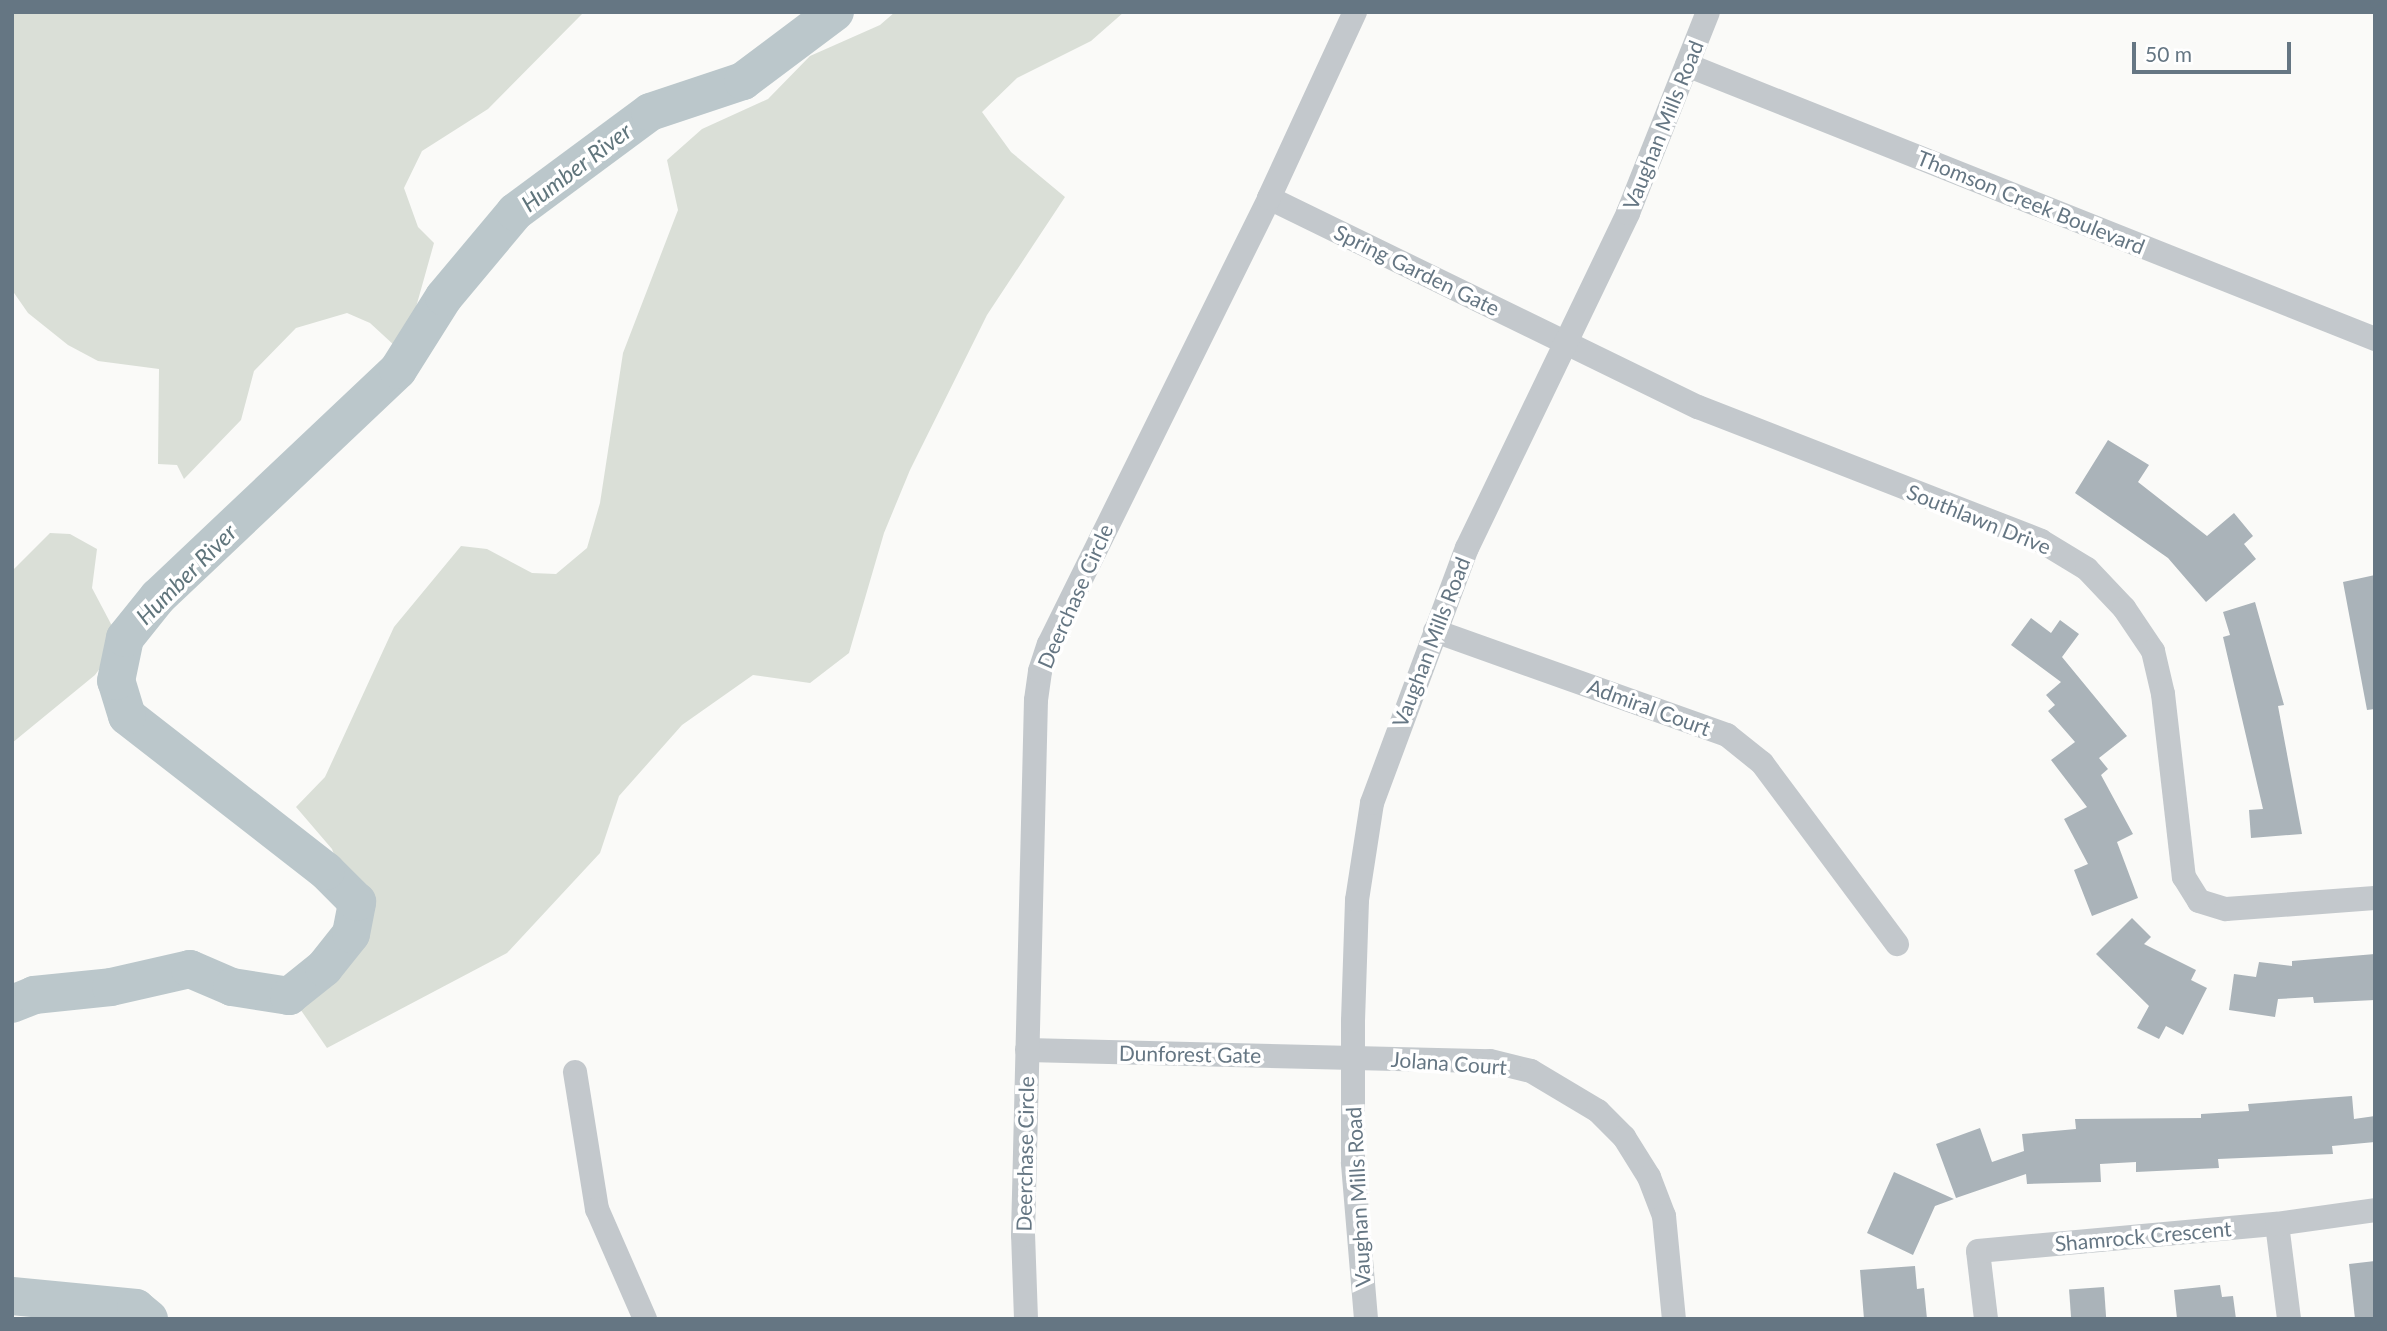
<!DOCTYPE html>
<html>
<head>
<meta charset="utf-8">
<style>
	body { margin:0 }
	#map { position:relative; width:2387px; height:1331px; overflow:hidden; background:#fafaf8; font-family:Lato,sans-serif }
	div>[style] { position:absolute }
	.green>* { inset:0; background:#dadfd7 }
	.river>* { height:38px; margin:-19px; padding:0 19px; transform-origin:19px; border-radius:19px; background:#bbc7cb }
	.building>* { inset:0; background:#aab3b9; transform-origin:0 0 }
	.minor>* { height:24px; margin:-12px; padding:0 12px; transform-origin:12px; border-radius:12px; background:#c3c8cc }
	span { translate:-50% -50%; white-space:nowrap; text-align:center; line-height:1.15; -webkit-text-stroke:7px #fff; paint-order:stroke }
	.street-label { font-size:21px; color:#657683 }
	.water-label { font-size:23px; color:#60757c; font-style:italic }
	.frame { position:absolute; inset:0; border:14px solid #657683; pointer-events:none }
	.scale { position:absolute; left:2132px; top:42px; width:159px; height:32px; box-sizing:border-box; border:4px solid #657683; border-top:0; padding-left:9px; font-size:21px; line-height:24px; white-space:nowrap; color:#657683; -webkit-text-stroke:5px #fff; paint-order:stroke }
</style>
</head>
<body>
<div id="map">
	<div class="green">
		<div style="clip-path:polygon(12px 12px,584px 12px,488px 109px,422px 151px,404px 188px,418px 227px,434px 243px,413px 318px,395px 346px,370px 323px,347px 313px,296px 328px,254px 371px,241px 420px,184px 479px,177px 465px,158px 464px,159px 369px,98px 361px,68px 345px,28px 313px,12px 290px)"></div>
		<div style="clip-path:polygon(895px 12px,1124px 12px,1091px 41px,1017px 78px,982px 112px,1011px 152px,1065px 197px,987px 315px,910px 470px,884px 533px,849px 653px,810px 683px,753px 675px,682px 725px,619px 796px,600px 853px,507px 953px,327px 1048px,285px 987px,346px 960px,361px 929px,332px 849px,296px 807px,325px 777px,394px 627px,461px 546px,487px 549px,532px 573px,556px 574px,587px 548px,600px 503px,623px 353px,678px 210px,667px 160px,702px 129px,768px 99px,810px 56px,880px 25px)"></div>
		<div style="clip-path:polygon(50px 533px,70px 534px,97px 549px,92px 588px,111px 624px,114px 649px,95px 675px,12px 743px,12px 571px)"></div>
	</div>
	<div class="river">
		<div style="left:12px;top:1004px;width:24px;rotate:-22deg"></div>
		<div style="left:34px;top:995px;width:77px;rotate:-5.9deg"></div>
		<div style="left:111px;top:987px;width:81px;rotate:-12.8deg"></div>
		<div style="left:190px;top:969px;width:46px;rotate:23.2deg"></div>
		<div style="left:232px;top:987px;width:58px;rotate:9deg"></div>
		<div style="left:289px;top:996px;width:45px;rotate:-38.7deg"></div>
		<div style="left:324px;top:968px;width:43px;rotate:-51.5deg"></div>
		<div style="left:351px;top:934px;width:33px;rotate:-79deg"></div>
		<div style="left:357px;top:902px;width:44px;rotate:-135deg"></div>
		<div style="left:326px;top:871px;width:252px;rotate:-142.1deg"></div>
		<div style="left:127px;top:716px;width:37px;rotate:-107deg"></div>
		<div style="left:116px;top:681px;width:44px;rotate:-78.2deg"></div>
		<div style="left:125px;top:638px;width:53px;rotate:-51.2deg"></div>
		<div style="left:158px;top:597px;width:330px;rotate:-43.4deg"></div>
		<div style="left:398px;top:370px;width:86px;rotate:-57.8deg"></div>
		<div style="left:444px;top:297px;width:111px;rotate:-50.1deg"></div>
		<div style="left:515px;top:212px;width:168px;rotate:-36.5deg"></div>
		<div style="left:650px;top:112px;width:98px;rotate:-18.4deg"></div>
		<div style="left:743px;top:81px;width:115px;rotate:-36.9deg"></div>
		<div style="left:12px;top:1296px;width:125px;rotate:5.5deg"></div>
		<div style="left:136px;top:1308px;width:17px;rotate:40deg"></div>
	</div>
	<div class="building">
		<div style="clip-path:polygon(2108px 440px,2149px 465px,2138px 482px,2207px 536px,2234px 513px,2253px 536px,2244px 544px,2256px 559px,2206px 602px,2168px 558px,2075px 493px)"></div>
		<div style="clip-path:polygon(2375px 575px,2375px 709px,2367px 710px,2343px 582px)"></div>
		<div style="clip-path:polygon(2255px 602px,2284px 705px,2278px 706px,2302px 834px,2251px 838px,2249px 810px,2263px 809px,2223px 637px,2230px 635px,2223px 612px)"></div>
		<div style="clip-path:polygon(2031px 618px,2051px 633px,2060px 620px,2079px 634px,2062px 657px,2127px 736px,2099px 758px,2108px 769px,2101px 775px,2133px 834px,2117px 842px,2138px 898px,2092px 916px,2074px 870px,2088px 864px,2064px 819px,2087px 807px,2051px 760px,2075px 742px,2048px 711px,2055px 705px,2046px 695px,2061px 682px,2011px 645px)"></div>
		<div style="clip-path:polygon(2132px 918px,2151px 937px,2144px 944px,2196px 970px,2191px 980px,2207px 988px,2183px 1035px,2166px 1026px,2159px 1039px,2137px 1028px,2149px 1006px,2096px 954px)"></div>
		<div style="clip-path:polygon(2375px 954px,2375px 1000px,2314px 1003px,2313px 997px,2278px 999px,2275px 1017px,2229px 1010px,2234px 974px,2256px 977px,2259px 962px,2292px 966px,2292px 961px)"></div>
		<div style="clip-path:polygon(2352px 1096px,2354px 1119px,2375px 1116px,2375px 1142px,2332px 1146px,2333px 1154px,2218px 1159px,2219px 1168px,2136px 1172px,2136px 1162px,2100px 1164px,2101px 1182px,2027px 1184px,2026px 1174px,1956px 1198px,1936px 1144px,1980px 1128px,1992px 1162px,2024px 1151px,2022px 1134px,2076px 1129px,2075px 1119px,2201px 1118px,2201px 1114px,2249px 1111px,2248px 1104px)"></div>
		<div style="clip-path:polygon(1894px 1172px,1954px 1199px,1935px 1206px,1913px 1255px,1867px 1233px)"></div>
		<div style="clip-path:polygon(2375px 1261px,2375px 1319px,2355px 1319px,2349px 1264px)"></div>
		<div style="clip-path:polygon(1915px 1266px,1917px 1289px,1924px 1288px,1927px 1319px,1864px 1319px,1860px 1270px)"></div>
		<div style="clip-path:polygon(2220px 1285px,2222px 1297px,2233px 1296px,2236px 1319px,2177px 1319px,2174px 1290px)"></div>
		<div style="left:2104px;top:1287px;width:32px;height:35px;rotate:86deg"></div>
	</div>
	<div class="minor">
		<div style="left:1687px;top:65px;width:741px;rotate:21.72deg"></div>
		<div style="left:1269px;top:198px;width:477px;rotate:26deg"></div>
		<div style="left:1698px;top:407px;width:368px;rotate:21.3deg"></div>
		<div style="left:2041px;top:541px;width:54px;rotate:31.3deg"></div>
		<div style="left:2087px;top:569px;width:54px;rotate:46.5deg"></div>
		<div style="left:2124px;top:608px;width:52px;rotate:56deg"></div>
		<div style="left:2153px;top:651px;width:44px;rotate:76.9deg"></div>
		<div style="left:2163px;top:694px;width:184px;rotate:83.5deg"></div>
		<div style="left:2184px;top:877px;width:28px;rotate:58deg"></div>
		<div style="left:2199px;top:901px;width:28px;rotate:17deg"></div>
		<div style="left:2226px;top:909px;width:149px;rotate:-4.2deg"></div>
		<div style="left:1435px;top:631px;width:310px;rotate:19.6deg"></div>
		<div style="left:1727px;top:735px;width:45px;rotate:38.7deg"></div>
		<div style="left:1762px;top:763px;width:226px;rotate:53.3deg"></div>
		<div style="left:1027px;top:1050px;width:463px;rotate:1.4deg"></div>
		<div style="left:1490px;top:1061px;width:42px;rotate:13.7deg"></div>
		<div style="left:1531px;top:1071px;width:78px;rotate:30.8deg"></div>
		<div style="left:1598px;top:1111px;width:37px;rotate:45deg"></div>
		<div style="left:1624px;top:1137px;width:47px;rotate:58deg"></div>
		<div style="left:1649px;top:1177px;width:42px;rotate:69deg"></div>
		<div style="left:1664px;top:1216px;width:103px;rotate:84.5deg"></div>
		<div style="left:575px;top:1072px;width:139px;rotate:80.9deg"></div>
		<div style="left:597px;top:1209px;width:120px;rotate:66.4deg"></div>
		<div style="left:2277px;top:1224px;width:96px;rotate:82.8deg"></div>
		<div style="left:1026px;top:1319px;width:84px;rotate:-92deg"></div>
		<div style="left:1023px;top:1235px;width:535px;rotate:-88.61deg"></div>
		<div style="left:1036px;top:700px;width:29px;rotate:-82deg"></div>
		<div style="left:1040px;top:671px;width:28px;rotate:-72deg"></div>
		<div style="left:1049px;top:644px;width:497px;rotate:-63.7deg"></div>
		<div style="left:1269px;top:198px;width:205px;rotate:-65.2deg"></div>
		<div style="left:1366px;top:1319px;width:157px;rotate:-94.8deg"></div>
		<div style="left:1353px;top:1163px;width:142px;rotate:-90deg"></div>
		<div style="left:1353px;top:1021px;width:121px;rotate:-88.1deg"></div>
		<div style="left:1357px;top:900px;width:98px;rotate:-81.2deg"></div>
		<div style="left:1372px;top:803px;width:272px;rotate:-69.6deg"></div>
		<div style="left:1467px;top:548px;width:372px;rotate:-64.3deg"></div>
		<div style="left:1628px;top:213px;width:216px;rotate:-68.3deg"></div>
		<div style="left:1986px;top:1319px;width:68px;rotate:-96.7deg"></div>
		<div style="left:1978px;top:1251px;width:300px;rotate:-5.2deg"></div>
		<div style="left:2277px;top:1224px;width:99px;rotate:-8.1deg"></div>
	</div>
	<div class="street-label">
		<span style="left:1663px;top:125px;rotate:-68deg">Vaughan Mills Road</span>
		<span style="left:2031px;top:202px;rotate:22deg">Thomson Creek Boulevard</span>
		<span style="left:1417px;top:270px;rotate:26deg">Spring Garden Gate</span>
		<span style="left:1979px;top:519px;rotate:22deg">Southlawn Drive</span>
		<span style="left:1075px;top:596px;rotate:-66deg">Deerchase Circle</span>
		<span style="left:1431px;top:642px;rotate:-69deg">Vaughan Mills Road</span>
		<span style="left:1649px;top:707px;rotate:20deg">Admiral Court</span>
		<span style="left:1190px;top:1054px;rotate:1deg">Dunforest Gate</span>
		<span style="left:1449px;top:1063px;rotate:4deg">Jolana Court</span>
		<span style="left:1025px;top:1154px;rotate:-89deg">Deerchase Circle</span>
		<span style="left:1358px;top:1197px;rotate:-93deg">Vaughan Mills Road</span>
		<span style="left:2143px;top:1236px;rotate:-5deg">Shamrock Crescent</span>
	</div>
	<div class="water-label">
		<span style="left:576px;top:167px;rotate:-37deg">Humber River</span>
		<span style="left:186px;top:574px;rotate:-45deg">Humber River</span>
	</div>
	<div class="frame"></div>
	<div class="scale">50 m</div>
</div>
</body>
</html>
